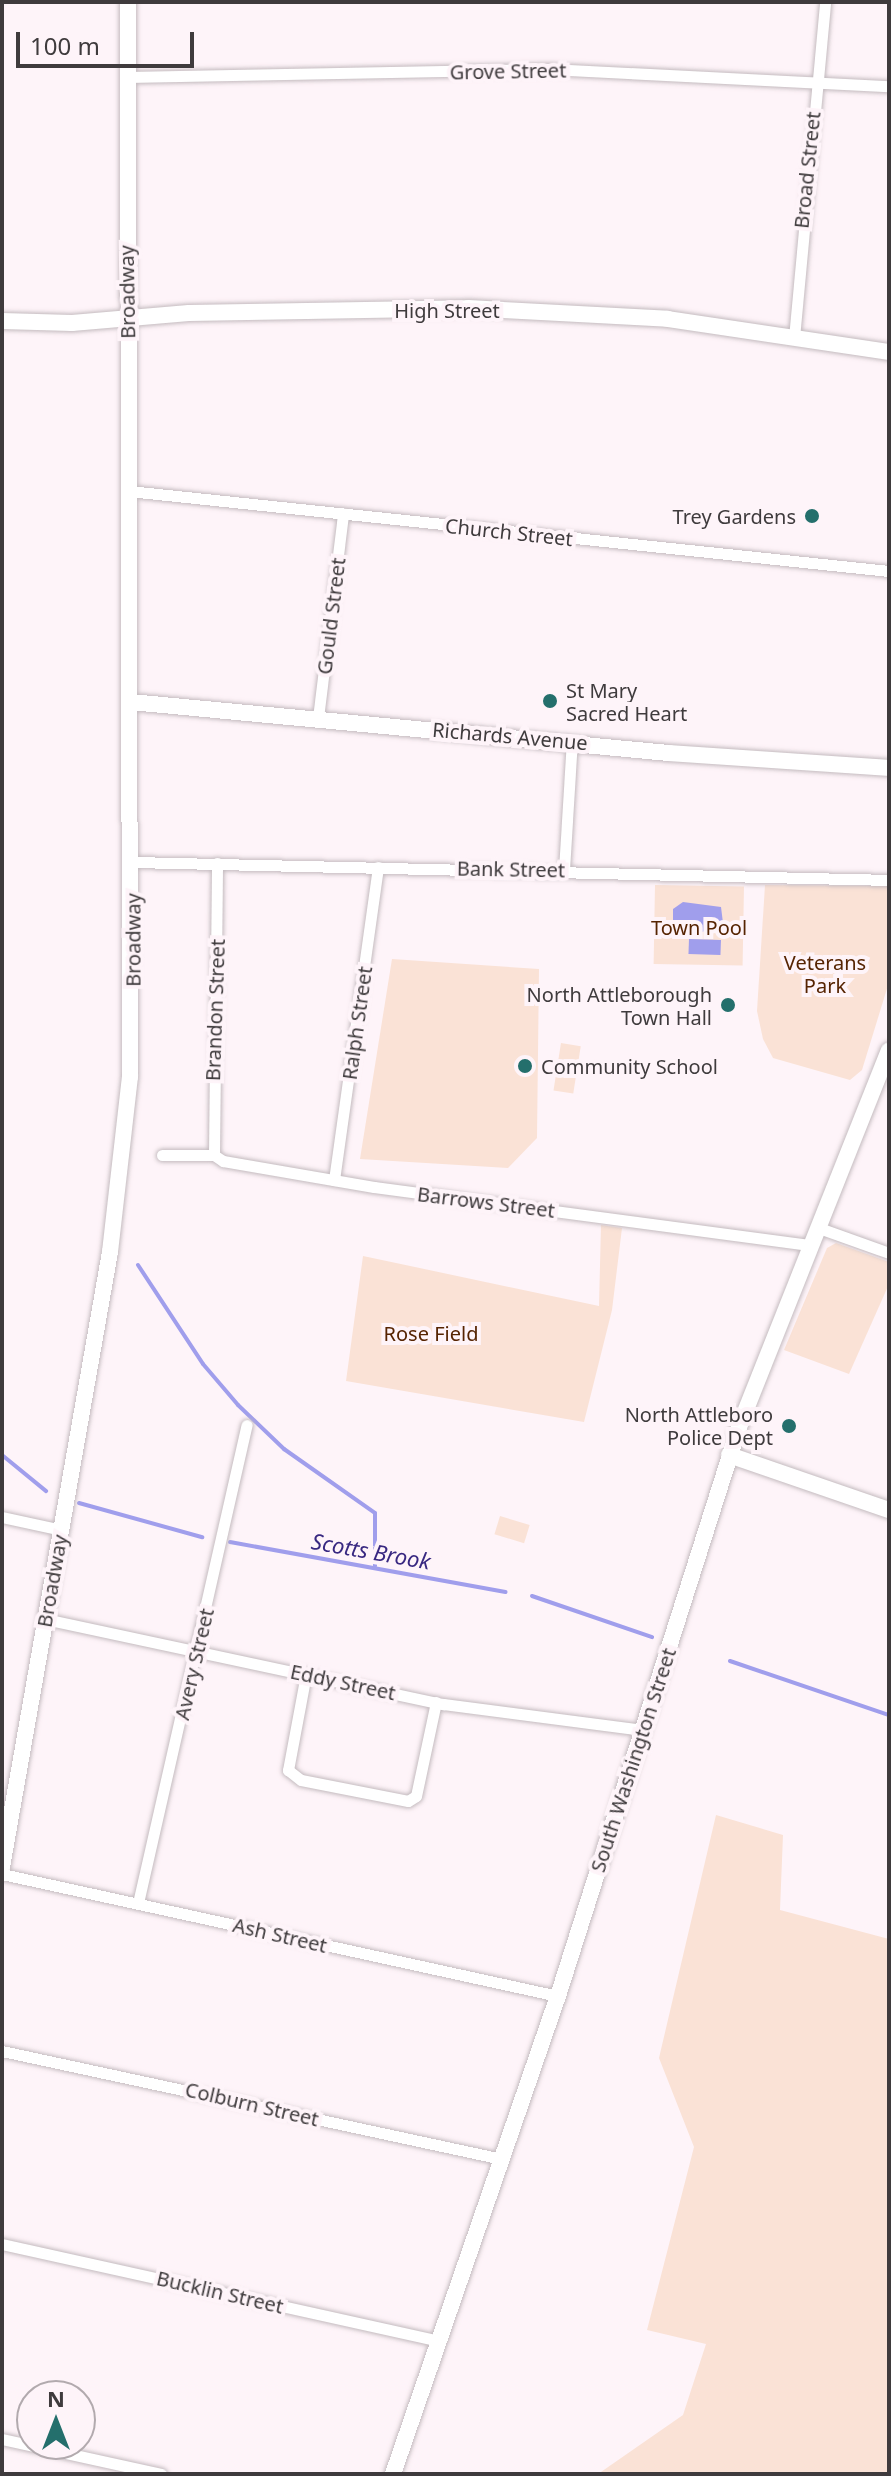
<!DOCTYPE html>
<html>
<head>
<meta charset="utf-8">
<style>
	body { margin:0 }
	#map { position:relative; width:891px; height:2476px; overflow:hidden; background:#fef4f9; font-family:"Noto Sans",sans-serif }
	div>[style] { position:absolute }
	.green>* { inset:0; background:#fae2d6; transform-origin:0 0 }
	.water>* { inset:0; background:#a09eec; transform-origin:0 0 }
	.stream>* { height:4px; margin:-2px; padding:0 2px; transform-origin:2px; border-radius:2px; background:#a09eec }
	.roads { filter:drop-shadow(0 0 2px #c4bbbf) drop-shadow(0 0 2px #c4bbbf) }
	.street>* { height:11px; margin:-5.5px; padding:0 5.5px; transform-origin:5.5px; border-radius:5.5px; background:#fff }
	.secondary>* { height:16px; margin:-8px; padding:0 8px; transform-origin:8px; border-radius:8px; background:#fff }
	.dots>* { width:22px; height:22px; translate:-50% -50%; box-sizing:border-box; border:4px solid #fef4f9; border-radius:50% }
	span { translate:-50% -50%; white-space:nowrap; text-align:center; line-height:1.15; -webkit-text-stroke:8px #fef4f9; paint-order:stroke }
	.street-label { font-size:20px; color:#3f3b3d }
	.poi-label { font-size:20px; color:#3f3b3d }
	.right { translate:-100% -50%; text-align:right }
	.left { translate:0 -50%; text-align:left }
	.park-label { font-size:20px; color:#562402 }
	.water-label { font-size:22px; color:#382881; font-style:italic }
	.frame { position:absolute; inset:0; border:4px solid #3f3b3d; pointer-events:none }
	.north { position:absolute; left:16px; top:2380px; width:80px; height:80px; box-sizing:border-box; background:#fef4f9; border:2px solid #b2aaae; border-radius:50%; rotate:0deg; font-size:22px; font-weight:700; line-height:32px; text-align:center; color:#3f3b3d }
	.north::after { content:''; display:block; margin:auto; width:28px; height:36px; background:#246f6c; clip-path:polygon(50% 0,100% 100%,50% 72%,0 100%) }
	.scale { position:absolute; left:16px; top:32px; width:178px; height:36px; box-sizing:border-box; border:4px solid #3f3b3d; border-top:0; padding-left:10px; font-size:24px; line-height:28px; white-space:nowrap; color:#3f3b3d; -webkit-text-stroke:6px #fef4f9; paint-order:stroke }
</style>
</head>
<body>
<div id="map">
	<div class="green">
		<div style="left:655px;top:885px;width:89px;height:79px;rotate:1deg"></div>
		<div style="clip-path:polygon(765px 885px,889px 886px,889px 982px,862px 1070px,850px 1080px,773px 1058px,763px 1039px,757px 1011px)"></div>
		<div style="clip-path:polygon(392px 959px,539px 969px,537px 1138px,508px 1168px,360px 1159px)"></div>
		<div style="left:561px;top:1043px;width:20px;height:48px;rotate:9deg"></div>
		<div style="clip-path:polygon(601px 1225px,622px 1228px,612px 1310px,584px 1422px,346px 1381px,363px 1256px,599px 1306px)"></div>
		<div style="clip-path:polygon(836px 1243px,889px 1262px,889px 1284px,849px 1374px,784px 1350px,827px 1248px)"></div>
		<div style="left:500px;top:1516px;width:31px;height:19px;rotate:17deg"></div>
		<div style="clip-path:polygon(716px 1815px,783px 1835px,780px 1910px,889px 1939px,889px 2474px,598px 2474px,683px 2415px,706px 2344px,647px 2330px,694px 2147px,659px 2058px)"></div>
	</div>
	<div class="water">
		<div style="clip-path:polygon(683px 902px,721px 907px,723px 923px,700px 933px,682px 932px,673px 923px,673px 909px)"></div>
		<div style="left:689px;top:939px;width:32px;height:15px;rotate:2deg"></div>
	</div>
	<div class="stream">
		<div style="left:138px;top:1265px;width:118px;rotate:56.7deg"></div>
		<div style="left:203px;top:1364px;width:54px;rotate:49.5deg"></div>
		<div style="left:238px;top:1405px;width:64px;rotate:43.7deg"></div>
		<div style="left:284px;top:1449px;width:111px;rotate:35.1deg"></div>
		<div style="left:375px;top:1513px;width:53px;rotate:90deg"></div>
		<div style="left:2px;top:1455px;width:57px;rotate:39.3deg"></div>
		<div style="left:79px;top:1503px;width:128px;rotate:15.5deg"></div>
		<div style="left:230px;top:1542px;width:280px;rotate:10.3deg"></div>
		<div style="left:532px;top:1596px;width:127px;rotate:18.9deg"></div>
		<div style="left:730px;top:1661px;width:168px;rotate:18.8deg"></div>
	</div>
	<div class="roads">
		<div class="street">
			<div style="left:127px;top:77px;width:422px;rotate:-1.1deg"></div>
			<div style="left:549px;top:69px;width:340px;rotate:2.9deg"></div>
			<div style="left:794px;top:338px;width:337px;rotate:-84.7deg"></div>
			<div style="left:129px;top:491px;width:764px;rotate:6.01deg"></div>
			<div style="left:318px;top:718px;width:206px;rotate:-83deg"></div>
			<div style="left:133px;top:862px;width:756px;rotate:1.36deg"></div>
			<div style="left:564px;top:870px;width:129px;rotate:-86.5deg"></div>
			<div style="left:162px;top:1155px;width:52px"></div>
			<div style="left:214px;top:1155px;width:11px;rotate:34deg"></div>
			<div style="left:223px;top:1161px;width:153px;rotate:9.8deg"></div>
			<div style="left:374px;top:1187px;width:441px;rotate:7.6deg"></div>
			<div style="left:214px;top:1155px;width:292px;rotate:-89.4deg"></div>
			<div style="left:334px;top:1180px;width:316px;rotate:-82deg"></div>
			<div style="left:819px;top:1228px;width:74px;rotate:19.7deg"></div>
			<div style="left:2px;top:1517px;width:61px;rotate:12.2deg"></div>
			<div style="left:45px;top:1619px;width:407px;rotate:12.1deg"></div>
			<div style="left:443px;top:1704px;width:202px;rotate:7.4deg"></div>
			<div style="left:306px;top:1674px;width:98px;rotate:100.6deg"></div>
			<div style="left:288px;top:1770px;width:16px;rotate:38deg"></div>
			<div style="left:301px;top:1780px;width:109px;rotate:11.1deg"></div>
			<div style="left:408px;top:1801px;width:9px;rotate:-32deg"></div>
			<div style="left:416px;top:1796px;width:96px;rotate:-78deg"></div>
			<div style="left:2px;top:1874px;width:569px;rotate:12.38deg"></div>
			<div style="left:138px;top:1903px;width:490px;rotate:-77.2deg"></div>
			<div style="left:2px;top:2051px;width:512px;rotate:12.19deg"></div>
			<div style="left:2px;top:2244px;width:448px;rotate:12.5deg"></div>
			<div style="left:2px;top:2439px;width:163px;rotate:12.4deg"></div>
		</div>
		<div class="secondary">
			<div style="left:2px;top:321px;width:70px;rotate:1.6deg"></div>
			<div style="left:72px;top:323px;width:117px;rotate:-4.9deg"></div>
			<div style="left:189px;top:313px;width:279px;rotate:-1deg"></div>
			<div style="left:468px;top:308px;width:200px;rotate:3.1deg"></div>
			<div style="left:668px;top:319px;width:223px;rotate:8.5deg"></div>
			<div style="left:131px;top:702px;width:540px;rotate:5.42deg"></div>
			<div style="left:669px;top:753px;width:221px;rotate:3.9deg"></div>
			<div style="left:729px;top:1455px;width:169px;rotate:19deg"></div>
			<div style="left:2px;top:1867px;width:624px;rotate:-80.04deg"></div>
			<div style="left:110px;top:1252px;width:176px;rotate:-83.5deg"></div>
			<div style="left:130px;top:1077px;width:1075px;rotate:-90.11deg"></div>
			<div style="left:393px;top:2474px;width:506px;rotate:-70.96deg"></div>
			<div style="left:558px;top:1996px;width:597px;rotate:-72.35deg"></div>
			<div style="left:739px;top:1427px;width:405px;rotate:-68.3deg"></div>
		</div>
	</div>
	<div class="dots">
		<div style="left:812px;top:516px;background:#246f6c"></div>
		<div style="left:550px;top:701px;background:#246f6c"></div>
		<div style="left:728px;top:1005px;background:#246f6c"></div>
		<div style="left:525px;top:1066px;background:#246f6c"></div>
		<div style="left:789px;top:1426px;background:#246f6c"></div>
	</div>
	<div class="street-label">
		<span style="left:508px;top:71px;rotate:-1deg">Grove Street</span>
		<span style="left:807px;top:170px;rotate:-84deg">Broad Street</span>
		<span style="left:127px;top:292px;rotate:-91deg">Broadway</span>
		<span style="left:447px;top:310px">High Street</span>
		<span style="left:509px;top:532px;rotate:6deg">Church Street</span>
		<span style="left:331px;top:616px;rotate:-83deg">Gould Street</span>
		<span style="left:510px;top:736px;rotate:5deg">Richards Avenue</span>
		<span style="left:511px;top:869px;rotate:1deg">Bank Street</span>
		<span style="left:133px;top:940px;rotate:-90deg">Broadway</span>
		<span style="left:215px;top:1010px;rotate:-88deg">Brandon Street</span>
		<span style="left:357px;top:1023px;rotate:-82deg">Ralph Street</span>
		<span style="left:486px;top:1202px;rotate:7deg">Barrows Street</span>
		<span style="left:52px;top:1581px;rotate:-80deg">Broadway</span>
		<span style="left:194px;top:1664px;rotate:-77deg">Avery Street</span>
		<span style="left:343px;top:1682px;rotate:12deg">Eddy Street</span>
		<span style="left:633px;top:1760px;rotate:-72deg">South Washington Street</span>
		<span style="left:280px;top:1935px;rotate:13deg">Ash Street</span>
		<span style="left:252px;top:2104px;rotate:13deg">Colburn Street</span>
		<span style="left:220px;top:2292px;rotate:13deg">Bucklin Street</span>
	</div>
	<div class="poi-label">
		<span class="right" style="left:796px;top:516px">Trey Gardens</span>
		<span class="left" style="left:566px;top:702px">St Mary<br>Sacred Heart</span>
		<span class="right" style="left:712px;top:1006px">North Attleborough<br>Town Hall</span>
		<span class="left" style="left:541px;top:1066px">Community School</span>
		<span class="right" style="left:773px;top:1426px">North Attleboro<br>Police Dept</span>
	</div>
	<div class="park-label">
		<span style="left:699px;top:927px">Town Pool</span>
		<span style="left:825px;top:974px">Veterans<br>Park</span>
		<span style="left:431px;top:1333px">Rose Field</span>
	</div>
	<div class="water-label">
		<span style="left:371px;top:1551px;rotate:10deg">Scotts Brook</span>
	</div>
	<div class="frame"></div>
	<div class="north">N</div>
	<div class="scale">100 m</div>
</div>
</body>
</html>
